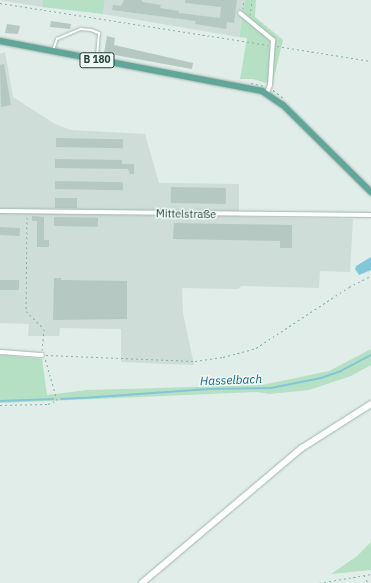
<!DOCTYPE html>
<html>
<head>
<meta charset="utf-8">
<style>
	body { margin:0 }
	#map { position:relative; width:371px; height:583px; overflow:hidden; background:#e0ede8; font-family:"IBM Plex Sans",sans-serif }
	div>[style] { position:absolute }
	.built>* { inset:0; background:#ceddd7 }
	.green>* { inset:0; background:#b6e0c4 }
	.water>* { inset:0; background:#82c6d8 }
	.stream>* { height:1.5px; margin:-0.75px; padding:0 0.75px; transform-origin:0.75px; border-radius:0.75px; background:#82c6d8 }
	.building>* { inset:0; background:#b5c8c1; transform-origin:0 0 }
	.path>* { height:1px; margin-top:-0.5px; transform-origin:0; background:repeating-linear-gradient(90deg,#7db4a6 0 2px,transparent 0 5px) }
	.roads { filter:drop-shadow(0 0 1px #a2b5b0) drop-shadow(0 0 1px #a2b5b0) }
	.lane>* { height:2px; margin:-1px; padding:0 1px; transform-origin:1px; border-radius:1px; background:#fff }
	.street>* { height:4px; margin:-2px; padding:0 2px; transform-origin:2px; border-radius:2px; background:#fff }
	.secondary>* { height:5.5px; margin:-2.75px; padding:0 2.75px; transform-origin:2.75px; border-radius:2.75px; background:#fff }
	.primary>* { height:6px; margin:-3px; padding:0 3px; transform-origin:3px; border-radius:3px; background:#60a799 }
	span { translate:-50% -50%; white-space:nowrap; text-align:center; line-height:1.15; -webkit-text-stroke:3px #f1f9f5; paint-order:stroke }
	.shield-label span { padding:1px 3px; background:#f1f9f5; border:1px solid; border-radius:3px; -webkit-text-stroke-width:0 }
	.shield-label { font-size:10px; color:#1f3f38; font-weight:700 }
	.street-label { font-size:11px; color:#1f3f38 }
	.water-label { font-size:12px; color:#126881; font-style:italic }
</style>
</head>
<body>
<div id="map">
	<div class="built">
		<div style="clip-path:polygon(0 0,43px 0,42px 7px)"></div>
		<div style="clip-path:polygon(105px 0,245px 0,239px 37px,103px 14px)"></div>
		<div style="clip-path:polygon(5px 52px,13px 97px,55px 124px,71px 130px,145px 134px,159px 183px,239px 184px,239px 217px,353px 219px,350px 272px,320px 271px,319px 288px,242px 286px,238px 289px,182px 288px,183px 313px,194px 365px,121px 362px,121px 329px,60px 328px,59px 336px,28px 336px,29px 324px,0 323px,0 54px)"></div>
	</div>
	<div class="green">
		<div style="clip-path:polygon(43px 0,105px 0,103px 14px,42px 7px)"></div>
		<div style="clip-path:polygon(245px 0,256px 0,255px 17px,283px 40px,272px 85px,253px 79px,240px 79px,247px 38px,239px 37px)"></div>
		<div style="clip-path:polygon(371px 349px,371px 365px,351px 376px,309px 390px,269px 394px,258px 392px,0 403px,0 355px,42px 359px,47px 395px,87px 390px,262px 385px,329px 371px)"></div>
		<div style="clip-path:polygon(371px 542px,371px 570px,331px 574px,357px 556px)"></div>
	</div>
	<div class="water">
		<div style="clip-path:polygon(371px 257px,371px 270px,359px 275px,355px 269px,356px 266px)"></div>
	</div>
	<div class="stream">
		<div style="left:83px;top:398px;width:126px;rotate:-4.1deg"></div>
		<div style="left:209px;top:389px;width:62px;rotate:-0.9deg"></div>
		<div style="left:271px;top:388px;width:51px;rotate:-11.3deg"></div>
		<div style="left:321px;top:378px;width:21px;rotate:-19deg"></div>
		<div style="left:341px;top:371px;width:34px;rotate:-28deg"></div>
		<div style="left:61px;top:399px;width:22px;rotate:-3deg"></div>
		<div style="left:0;top:401px;width:53px;rotate:-2.2deg"></div>
	</div>
	<div class="building">
		<div style="clip-path:polygon(124px 0,142px 0,142px 2px,161px 5px,160px 8px,179px 11px,179px 13px,220px 18px,221px 7px,185px 3px,185px 0,237px 0,234px 23px,227px 22px,226px 29px,195px 24px,196px 21px,112px 10px,113px 5px,121px 6px)"></div>
		<div style="clip-path:polygon(51px 21px,71px 24px,70px 29px,50px 27px)"></div>
		<div style="clip-path:polygon(7px 24px,20px 26px,18px 34px,5px 33px)"></div>
		<div style="clip-path:polygon(107px 36px,115px 38px,114px 45px,193px 63px,192px 69px,104px 53px)"></div>
		<div style="clip-path:polygon(4px 64px,11px 105px,1px 107px,0 65px)"></div>
		<div style="left:56px;top:138px;width:67px;height:9px;rotate:1deg"></div>
		<div style="clip-path:polygon(55px 159px,122px 160px,122px 164px,134px 164px,134px 174px,130px 174px,128px 169px,55px 168px)"></div>
		<div style="left:55px;top:181px;width:68px;height:8px;rotate:1deg"></div>
		<div style="left:171px;top:187px;width:55px;height:16px;rotate:1deg"></div>
		<div style="left:55px;top:198px;width:22px;height:10px"></div>
		<div style="clip-path:polygon(32px 216px,44px 217px,44px 240px,49px 240px,49px 247px,37px 247px,37px 221px,32px 221px)"></div>
		<div style="left:54px;top:217px;width:44px;height:9px;rotate:1deg"></div>
		<div style="clip-path:polygon(174px 223px,292px 225px,292px 248px,280px 248px,280px 241px,173px 239px)"></div>
		<div style="left:0;top:227px;width:20px;height:8px;rotate:3deg"></div>
		<div style="clip-path:polygon(54px 278px,61px 278px,61px 280px,127px 281px,127px 319px,53px 320px)"></div>
		<div style="left:0;top:280px;width:19px;height:10px"></div>
	</div>
	<div class="path">
		<div style="left:0;top:3px;width:271px;rotate:8.9deg"></div>
		<div style="left:243px;top:9px;width:9px;rotate:-84deg"></div>
		<div style="left:250px;top:15px;width:15px;rotate:-82deg"></div>
		<div style="left:277px;top:46px;width:95px;rotate:9.1deg"></div>
		<div style="left:251px;top:83px;width:14px;rotate:12deg"></div>
		<div style="left:273px;top:90px;width:15px;rotate:37deg"></div>
		<div style="left:27px;top:217px;width:94px;rotate:90.6deg"></div>
		<div style="left:26px;top:311px;width:25px;rotate:45deg"></div>
		<div style="left:44px;top:329px;width:21px;rotate:95deg"></div>
		<div style="left:46px;top:355px;width:149px;rotate:2.3deg"></div>
		<div style="left:195px;top:361px;width:28px;rotate:-8deg"></div>
		<div style="left:223px;top:357px;width:34px;rotate:-15deg"></div>
		<div style="left:256px;top:348px;width:111px;rotate:-33.3deg"></div>
		<div style="left:349px;top:287px;width:25px;rotate:-27deg"></div>
		<div style="left:0;top:405px;width:48px;rotate:-1.2deg"></div>
		<div style="left:48px;top:404px;width:10px;rotate:-24deg"></div>
		<div style="left:57px;top:400px;width:44px;rotate:-105.9deg"></div>
		<div style="left:364px;top:575px;width:9px;rotate:63deg"></div>
		<div style="left:319px;top:583px;width:53px;rotate:-9.8deg"></div>
	</div>
	<div class="roads">
		<div class="lane">
			<div style="left:53px;top:50px;width:12px;rotate:-70deg"></div>
			<div style="left:57px;top:39px;width:25px;rotate:-23deg"></div>
			<div style="left:80px;top:29px;width:11px;rotate:5deg"></div>
			<div style="left:91px;top:30px;width:9px;rotate:21deg"></div>
			<div style="left:99px;top:33px;width:25px;rotate:95deg"></div>
		</div>
		<div class="street">
			<div style="left:240px;top:13px;width:43px;rotate:39.3deg"></div>
			<div style="left:273px;top:40px;width:45px;rotate:93.8deg"></div>
			<div style="left:270px;top:85px;width:9px;rotate:111deg"></div>
			<div style="left:0;top:211px;width:371px;rotate:0.6deg"></div>
			<div style="left:0;top:352px;width:42px;rotate:4.1deg"></div>
		</div>
		<div class="secondary">
			<div style="left:142px;top:583px;width:209px;rotate:-40.2deg"></div>
			<div style="left:302px;top:448px;width:82px;rotate:-32.5deg"></div>
		</div>
		<div class="primary">
			<div style="left:0;top:41px;width:267px;rotate:10.8deg"></div>
			<div style="left:262px;top:91px;width:25px;rotate:34deg"></div>
			<div style="left:283px;top:105px;width:124px;rotate:44.7deg"></div>
		</div>
	</div>
	<div class="shield-label">
		<span style="left:97px;top:60px">B 180</span>
	</div>
	<div class="street-label">
		<span style="left:186px;top:214px;rotate:1deg">Mittelstraße</span>
	</div>
	<div class="water-label">
		<span style="left:231px;top:380px;rotate:-2deg">Hasselbach</span>
	</div>
</div>
</body>
</html>
